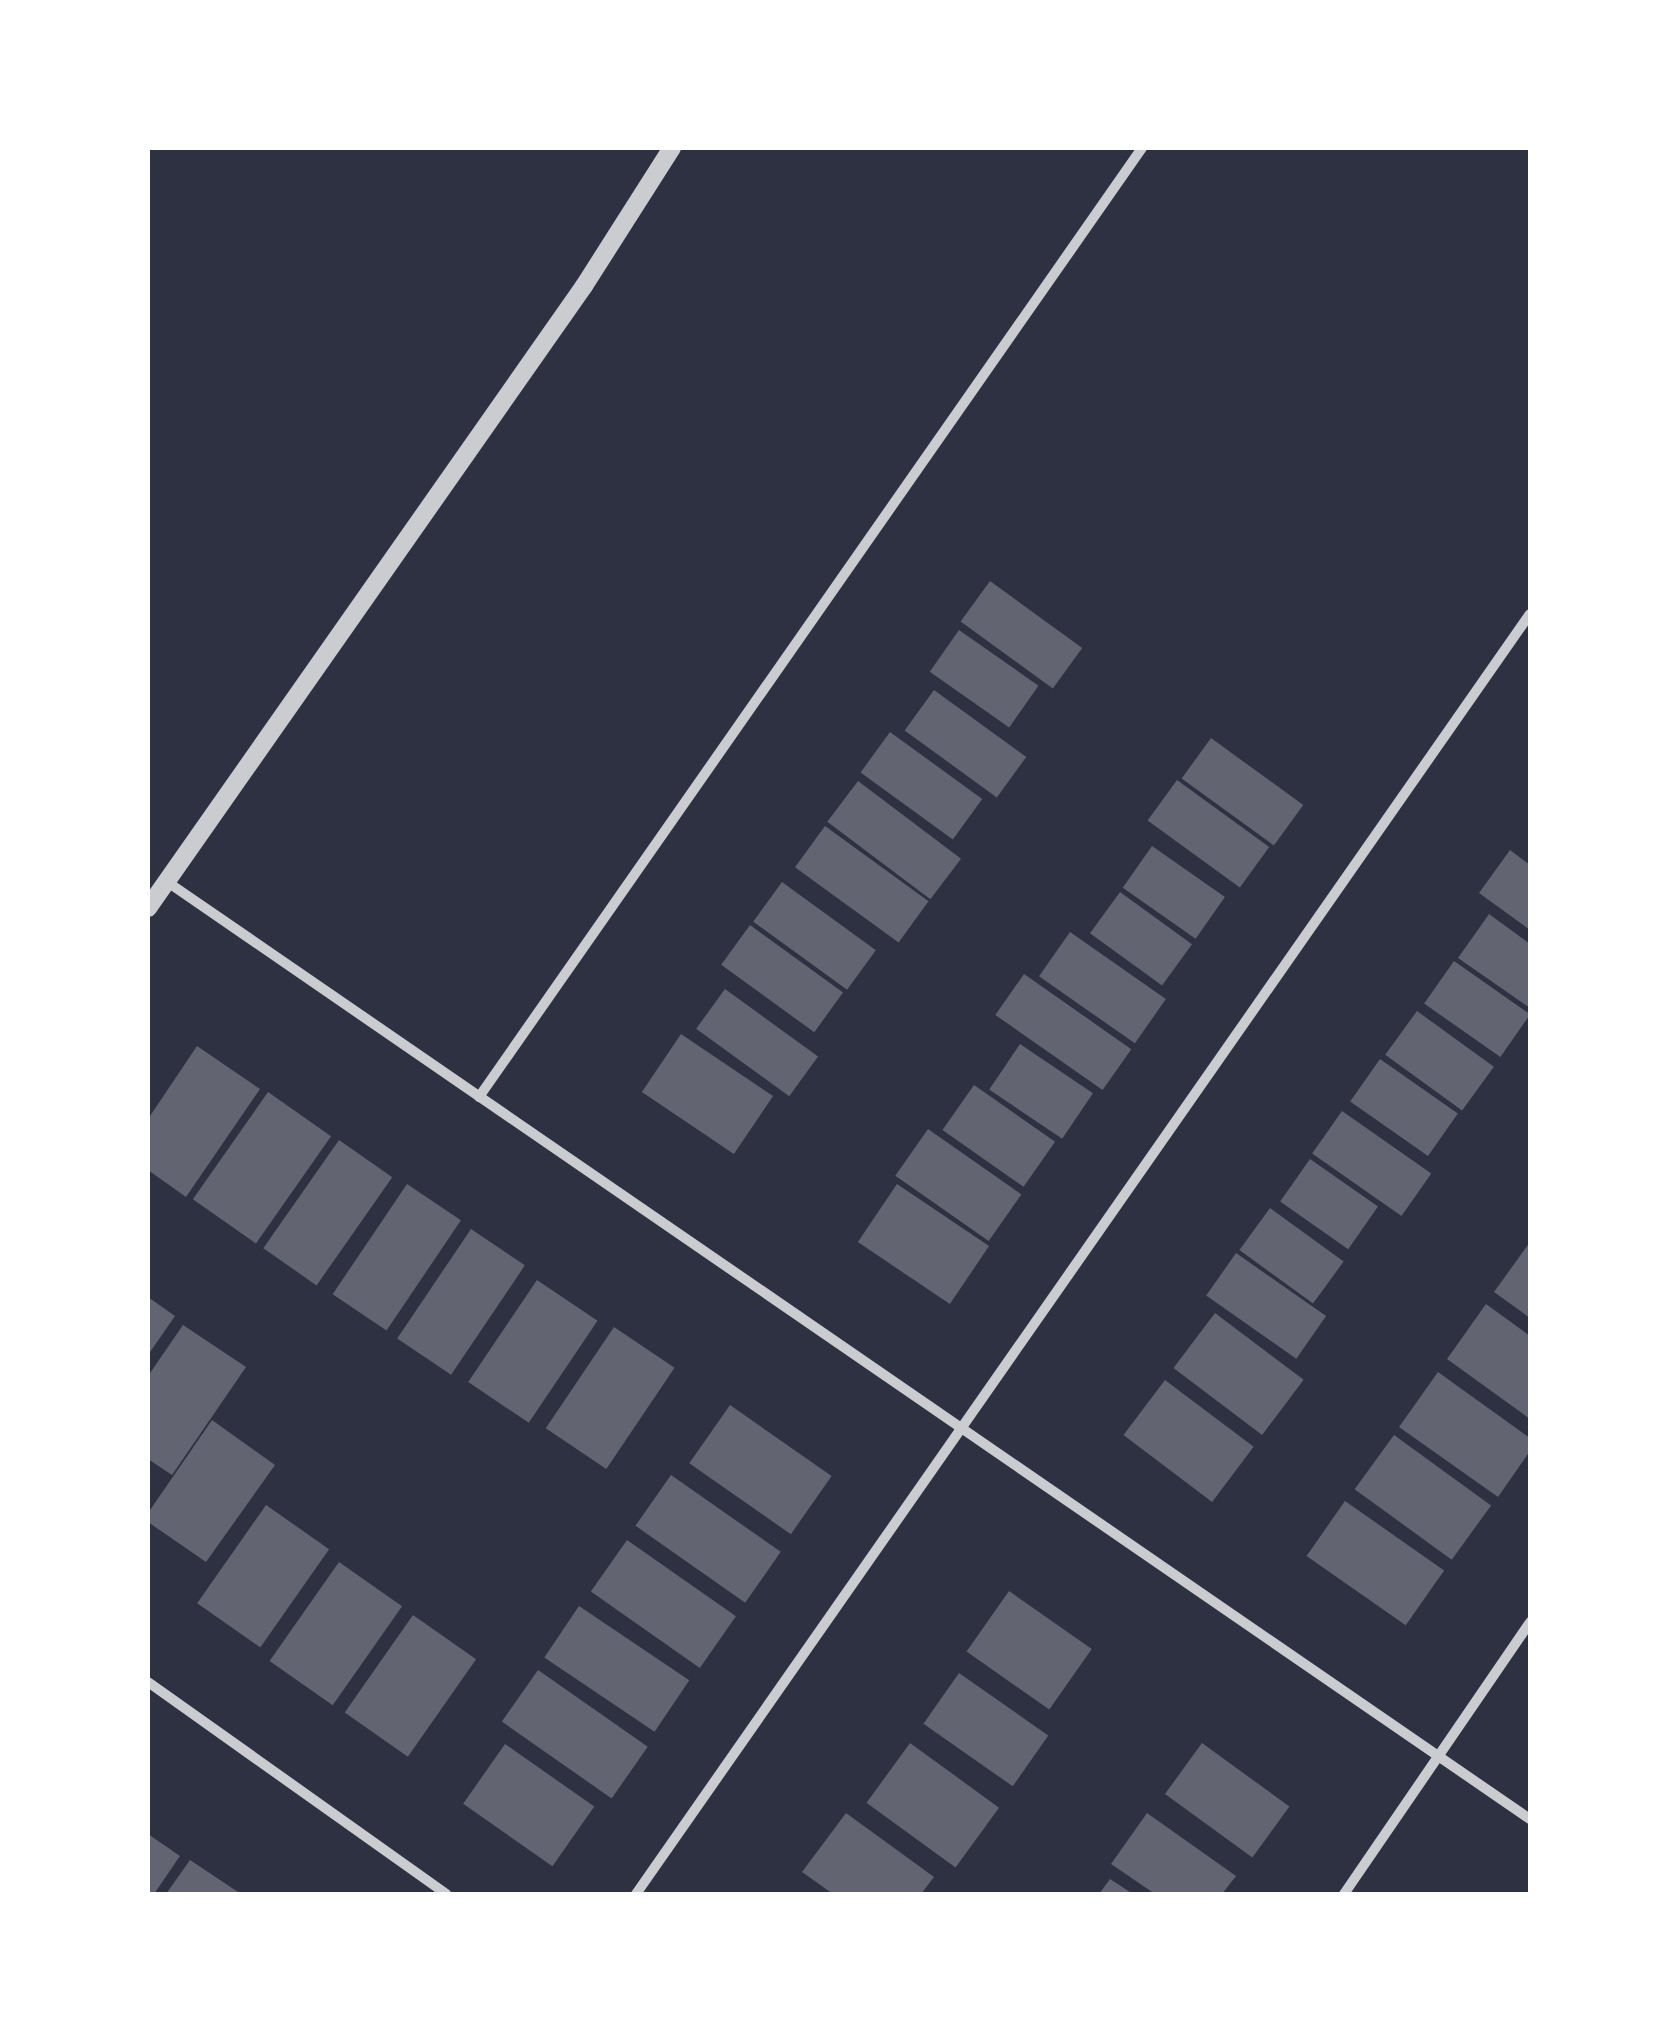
<!DOCTYPE html>
<html>
<head>
<meta charset="utf-8">
<style>
	body { margin:0 }
	#map { position:relative; width:1678px; height:2042px; overflow:hidden; background:#2d3142; font-family:Montserrat,sans-serif }
	div>[style] { position:absolute }
	.building>* { inset:0; background:#626471; transform-origin:0 0 }
	.minor>* { height:10px; margin:-5px; padding:0 5px; transform-origin:5px; border-radius:5px; background:#caccd0 }
	.tertiary>* { height:18px; margin:-9px; padding:0 9px; transform-origin:9px; border-radius:9px; background:#caccd0 }
	span { translate:-50% -50%; white-space:nowrap; text-align:center; line-height:1.15; -webkit-text-stroke:9px #fff; paint-order:stroke }
	.frame { position:absolute; inset:0; border:150px solid #fff; pointer-events:none }
</style>
</head>
<body>
<div id="map">
	<div class="building">
		<div style="left:990px;top:581px;width:114px;height:50px;rotate:36deg"></div>
		<div style="left:959px;top:630px;width:97px;height:51px;rotate:35deg"></div>
		<div style="left:934px;top:690px;width:114px;height:50px;rotate:36deg"></div>
		<div style="left:890px;top:732px;width:114px;height:50px;rotate:36deg"></div>
		<div style="left:1211px;top:738px;width:114px;height:50px;rotate:36deg"></div>
		<div style="left:1177px;top:780px;width:114px;height:50px;rotate:36deg"></div>
		<div style="left:858px;top:781px;width:129px;height:51px;rotate:37deg"></div>
		<div style="left:825px;top:826px;width:128px;height:51px;rotate:36deg"></div>
		<div style="left:1152px;top:846px;width:89px;height:51px;rotate:35deg"></div>
		<div style="clip-path:polygon(1510px 850px,1530px 865px,1530px 930px,1479px 893px)"></div>
		<div style="left:782px;top:882px;width:116px;height:49px;rotate:36deg"></div>
		<div style="left:1120px;top:892px;width:89px;height:51px;rotate:36deg"></div>
		<div style="clip-path:polygon(1489px 914px,1530px 944px,1530px 1008px,1458px 958px)"></div>
		<div style="left:750px;top:925px;width:115px;height:49px;rotate:36deg"></div>
		<div style="left:1070px;top:932px;width:117px;height:54px;rotate:35deg"></div>
		<div style="left:1454px;top:961px;width:93px;height:52px;rotate:35deg"></div>
		<div style="left:1024px;top:974px;width:131px;height:50px;rotate:35deg"></div>
		<div style="left:725px;top:989px;width:115px;height:49px;rotate:36deg"></div>
		<div style="left:1417px;top:1011px;width:95px;height:54px;rotate:36deg"></div>
		<div style="left:681px;top:1034px;width:111px;height:70px;rotate:34deg"></div>
		<div style="left:1020px;top:1044px;width:88px;height:55px;rotate:34deg"></div>
		<div style="clip-path:polygon(197px 1046px,260px 1089px,186px 1197px,148px 1170px,148px 1119px)"></div>
		<div style="left:1380px;top:1059px;width:95px;height:52px;rotate:35deg"></div>
		<div style="left:974px;top:1085px;width:99px;height:55px;rotate:35deg"></div>
		<div style="left:268px;top:1092px;width:77px;height:131px;rotate:35deg"></div>
		<div style="left:1342px;top:1111px;width:109px;height:52px;rotate:35deg"></div>
		<div style="left:928px;top:1129px;width:114px;height:57px;rotate:35deg"></div>
		<div style="left:339px;top:1140px;width:65px;height:132px;rotate:35deg"></div>
		<div style="left:1310px;top:1159px;width:83px;height:52px;rotate:35deg"></div>
		<div style="left:407px;top:1184px;width:65px;height:133px;rotate:34deg"></div>
		<div style="left:897px;top:1184px;width:111px;height:70px;rotate:34deg"></div>
		<div style="left:1270px;top:1208px;width:91px;height:52px;rotate:36deg"></div>
		<div style="left:471px;top:1229px;width:65px;height:132px;rotate:34deg"></div>
		<div style="clip-path:polygon(1530px 1242px,1530px 1318px,1494px 1292px)"></div>
		<div style="left:1236px;top:1253px;width:110px;height:52px;rotate:35deg"></div>
		<div style="left:537px;top:1280px;width:73px;height:123px;rotate:34deg"></div>
		<div style="clip-path:polygon(148px 1297px,175px 1316px,148px 1355px)"></div>
		<div style="clip-path:polygon(1486px 1304px,1530px 1336px,1530px 1419px,1447px 1359px)"></div>
		<div style="left:1215px;top:1313px;width:111px;height:69px;rotate:37deg"></div>
		<div style="clip-path:polygon(183px 1325px,246px 1367px,172px 1475px,148px 1459px,148px 1376px)"></div>
		<div style="left:614px;top:1327px;width:73px;height:122px;rotate:34deg"></div>
		<div style="clip-path:polygon(1438px 1372px,1530px 1438px,1530px 1451px,1498px 1497px,1399px 1427px)"></div>
		<div style="left:1165px;top:1380px;width:111px;height:69px;rotate:37deg"></div>
		<div style="left:730px;top:1405px;width:124px;height:71px;rotate:35deg"></div>
		<div style="clip-path:polygon(212px 1420px,275px 1465px,206px 1562px,148px 1522px,148px 1513px)"></div>
		<div style="left:1394px;top:1435px;width:120px;height:67px;rotate:36deg"></div>
		<div style="left:671px;top:1475px;width:134px;height:62px;rotate:35deg"></div>
		<div style="left:1345px;top:1501px;width:121px;height:67px;rotate:35deg"></div>
		<div style="left:266px;top:1505px;width:77px;height:120px;rotate:35deg"></div>
		<div style="left:627px;top:1540px;width:133px;height:63px;rotate:35deg"></div>
		<div style="left:339px;top:1562px;width:77px;height:121px;rotate:35deg"></div>
		<div style="left:1009px;top:1591px;width:101px;height:74px;rotate:35deg"></div>
		<div style="left:579px;top:1606px;width:133px;height:62px;rotate:34deg"></div>
		<div style="left:413px;top:1615px;width:77px;height:119px;rotate:35deg"></div>
		<div style="left:538px;top:1670px;width:134px;height:63px;rotate:35deg"></div>
		<div style="left:959px;top:1673px;width:109px;height:62px;rotate:35deg"></div>
		<div style="left:910px;top:1743px;width:110px;height:74px;rotate:36deg"></div>
		<div style="left:1202px;top:1743px;width:108px;height:63px;rotate:36deg"></div>
		<div style="left:505px;top:1744px;width:109px;height:73px;rotate:35deg"></div>
		<div style="clip-path:polygon(846px 1813px,934px 1877px,921px 1894px,833px 1894px,802px 1872px)"></div>
		<div style="clip-path:polygon(1147px 1813px,1236px 1876px,1222px 1894px,1155px 1894px,1111px 1864px)"></div>
		<div style="clip-path:polygon(148px 1834px,180px 1856px,154px 1894px,148px 1894px)"></div>
		<div style="clip-path:polygon(190px 1860px,241px 1894px,166px 1894px)"></div>
		<div style="clip-path:polygon(1110px 1879px,1133px 1894px,1099px 1894px)"></div>
	</div>
	<div class="minor">
		<div style="left:166px;top:881px;width:1655px;rotate:34.52deg"></div>
		<div style="left:479px;top:1097px;width:1158px;rotate:-55.06deg"></div>
		<div style="left:148px;top:1682px;width:366px;rotate:35.4deg"></div>
		<div style="left:636px;top:1894px;width:1561px;rotate:-55.07deg"></div>
		<div style="left:1344px;top:1894px;width:330px;rotate:-55.6deg"></div>
	</div>
	<div class="tertiary">
		<div style="left:148px;top:908px;width:760px;rotate:-54.97deg"></div>
		<div style="left:584px;top:286px;width:164px;rotate:-57.5deg"></div>
	</div>
	<div class="frame"></div>
</div>
</body>
</html>
